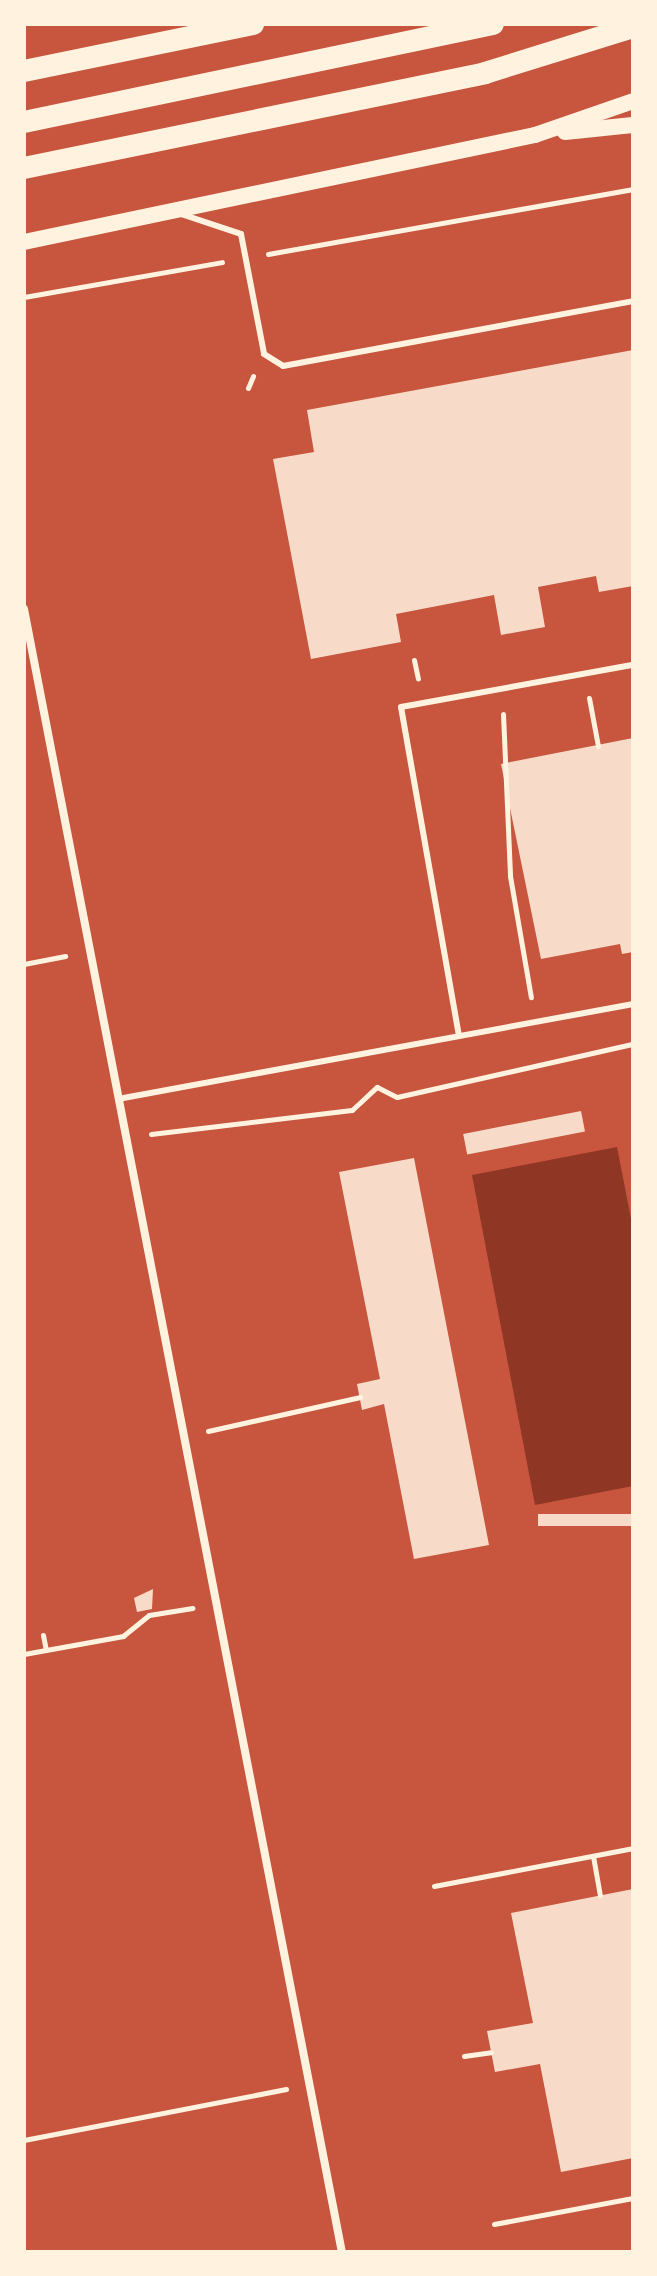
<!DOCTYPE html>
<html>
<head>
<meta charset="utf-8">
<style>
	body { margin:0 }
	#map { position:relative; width:657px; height:2276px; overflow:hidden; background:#c8553d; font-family:Commissioner,sans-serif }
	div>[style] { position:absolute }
	.water>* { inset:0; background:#8f3625 }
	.building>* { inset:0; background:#f7dbc8; transform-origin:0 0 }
	.path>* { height:5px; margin:-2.5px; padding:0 2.5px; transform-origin:2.5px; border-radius:2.5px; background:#fff3e0 }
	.service>* { height:6px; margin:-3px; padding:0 3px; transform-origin:3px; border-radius:3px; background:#fff3e0 }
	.minor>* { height:8px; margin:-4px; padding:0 4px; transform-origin:4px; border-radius:4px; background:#fff3e0 }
	.secondary>* { height:16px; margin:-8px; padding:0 8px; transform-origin:8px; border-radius:8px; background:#fff3e0 }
	.trunk>* { height:22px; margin:-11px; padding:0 11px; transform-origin:11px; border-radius:11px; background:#fff3e0 }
	span { translate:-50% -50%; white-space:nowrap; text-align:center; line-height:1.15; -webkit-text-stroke:6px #fff3e0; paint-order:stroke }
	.frame { position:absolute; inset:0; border:26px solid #fff3e0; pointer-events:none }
</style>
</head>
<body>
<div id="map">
	<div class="water">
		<div style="clip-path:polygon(617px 1147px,633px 1229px,633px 1486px,535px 1505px,472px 1175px)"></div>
	</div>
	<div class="building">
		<div style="clip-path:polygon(633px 350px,633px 586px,599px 592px,596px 576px,538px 587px,545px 627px,501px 635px,494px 595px,396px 614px,401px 642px,311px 659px,273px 459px,314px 452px,307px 410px)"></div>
		<div style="clip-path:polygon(633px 738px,633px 952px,622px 954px,620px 944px,541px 959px,501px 764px)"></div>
		<div style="left:581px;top:1111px;width:21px;height:120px;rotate:79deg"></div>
		<div style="clip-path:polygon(414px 1158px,489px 1545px,414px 1559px,384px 1404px,362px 1410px,357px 1384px,380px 1379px,339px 1172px)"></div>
		<div style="left:633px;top:1514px;width:12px;height:95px;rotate:90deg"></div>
		<div style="clip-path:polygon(153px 1589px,152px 1609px,137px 1612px,134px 1598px)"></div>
		<div style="clip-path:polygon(633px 1889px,633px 2158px,561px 2172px,540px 2064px,495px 2072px,487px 2031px,533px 2023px,511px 1913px)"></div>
	</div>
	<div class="path">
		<div style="left:268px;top:254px;width:371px;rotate:-10.1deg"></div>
		<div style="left:24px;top:297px;width:201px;rotate:-10deg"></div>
		<div style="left:248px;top:388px;width:13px;rotate:-67deg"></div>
		<div style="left:414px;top:660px;width:19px;rotate:78deg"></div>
		<div style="left:589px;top:698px;width:49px;rotate:79.4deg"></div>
		<div style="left:503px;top:714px;width:162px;rotate:87.5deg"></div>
		<div style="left:510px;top:876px;width:123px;rotate:80.2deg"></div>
		<div style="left:24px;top:964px;width:42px;rotate:-11deg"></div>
		<div style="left:151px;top:1134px;width:202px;rotate:-6.8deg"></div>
		<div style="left:352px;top:1110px;width:34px;rotate:-43deg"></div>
		<div style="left:377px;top:1087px;width:22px;rotate:27deg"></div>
		<div style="left:397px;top:1097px;width:242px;rotate:-12.7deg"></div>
		<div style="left:208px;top:1431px;width:156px;rotate:-12.6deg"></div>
		<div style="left:43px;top:1635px;width:15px;rotate:79deg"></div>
		<div style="left:24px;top:1654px;width:101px;rotate:-10.3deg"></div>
		<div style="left:123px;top:1636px;width:33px;rotate:-39deg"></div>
		<div style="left:149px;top:1615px;width:44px;rotate:-9.2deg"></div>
		<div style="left:593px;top:1856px;width:40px;rotate:80deg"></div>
		<div style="left:434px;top:1886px;width:203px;rotate:-10.8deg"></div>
		<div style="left:464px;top:2056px;width:27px;rotate:-8deg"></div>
		<div style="left:24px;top:2140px;width:267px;rotate:-11deg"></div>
		<div style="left:494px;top:2224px;width:141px;rotate:-10.6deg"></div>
	</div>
	<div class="service">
		<div style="left:181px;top:214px;width:63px;rotate:18.4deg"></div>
		<div style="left:241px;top:234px;width:122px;rotate:79.1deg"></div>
		<div style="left:264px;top:354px;width:22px;rotate:32deg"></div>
		<div style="left:283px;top:366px;width:356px;rotate:-10.5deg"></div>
		<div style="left:459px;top:1036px;width:334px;rotate:-100deg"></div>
		<div style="left:401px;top:707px;width:236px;rotate:-10.3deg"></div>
		<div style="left:118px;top:1099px;width:524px;rotate:-10.45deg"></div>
	</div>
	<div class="minor">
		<div style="left:24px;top:609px;width:1673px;rotate:79.05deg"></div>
	</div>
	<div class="secondary">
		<div style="left:565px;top:132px;width:68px;rotate:-5.9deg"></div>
		<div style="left:24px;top:242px;width:522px;rotate:-11.83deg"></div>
		<div style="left:535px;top:135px;width:104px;rotate:-19.1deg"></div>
	</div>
	<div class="trunk">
		<div style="left:24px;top:71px;width:234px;rotate:-11.6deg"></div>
		<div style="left:24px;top:122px;width:479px;rotate:-11.8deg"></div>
		<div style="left:24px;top:168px;width:471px;rotate:-11.6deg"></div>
		<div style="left:485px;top:73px;width:155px;rotate:-17.3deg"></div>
	</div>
	<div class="frame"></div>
</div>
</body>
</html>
